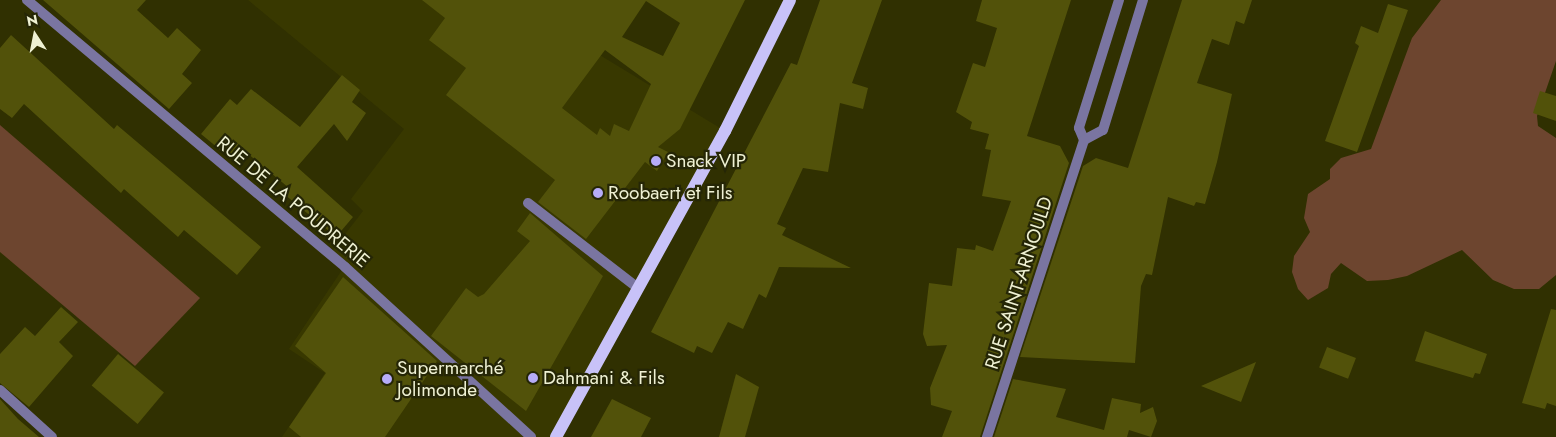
<!DOCTYPE html>
<html>
<head>
<meta charset="utf-8">
<style>
	body { margin:0 }
	#map { position:relative; width:1556px; height:437px; overflow:hidden; background:#303001; font-family:Jost,sans-serif }
	div>[style] { position:absolute }
	.built>* { inset:0; background:#383800 }
	.green>* { inset:0; background:#6d452f }
	.building>* { inset:0; background:#52520a; transform-origin:0 0 }
	.lane>* { height:10px; margin:-5px; padding:0 5px; transform-origin:5px; border-radius:5px; background:#7a75a1 }
	.street>* { height:10px; margin:-5px; padding:0 5px; transform-origin:5px; border-radius:5px; background:#7a75a1 }
	.primary>* { height:12px; margin:-6px; padding:0 6px; transform-origin:6px; border-radius:6px; background:#c8c2f8 }
	.dots>* { width:14px; height:14px; translate:-50% -50%; box-sizing:border-box; border:2px solid #252606; border-radius:50% }
	span { translate:-50% -50%; white-space:nowrap; text-align:center; line-height:1.15; -webkit-text-stroke:4.5px #252606; paint-order:stroke }
	.poi-label { font-size:19px; color:#eff1d3 }
	.left { translate:0 -50%; text-align:left }
	.street-label { font-size:19px; color:#eff1d3 }
	.north { position:absolute; left:10px; top:10px; width:50px; height:50px; -webkit-text-stroke:4px #252606; paint-order:stroke; rotate:349deg; font-size:14px; font-weight:700; line-height:20px; text-align:center; color:#eff1d3 }
	.north::after { content:''; display:block; margin:auto; width:18px; height:22px; background:#eff1d3; clip-path:polygon(50% 0,100% 100%,50% 72%,0 100%) }
</style>
</head>
<body>
<div id="map">
	<div class="built">
		<div style="clip-path:polygon(248px 0,526px 0,603px 57px,725px 131px,556px 437px,282px 437px,325px 373px,289px 349px,344px 267px,329px 255px,363px 211px,351px 199px,404px 129px)"></div>
	</div>
	<div class="green">
		<div style="clip-path:polygon(1441px 0,1556px 0,1556px 61px,1537px 116px,1538px 126px,1556px 138px,1556px 275px,1539px 289px,1514px 289px,1493px 280px,1462px 250px,1407px 276px,1388px 280px,1367px 281px,1341px 263px,1331px 274px,1328px 288px,1308px 300px,1298px 289px,1292px 272px,1294px 256px,1310px 232px,1304px 218px,1308px 194px,1330px 179px,1330px 169px,1341px 158px,1371px 149px,1412px 38px)"></div>
		<div style="clip-path:polygon(0 125px,200px 298px,135px 366px,0 252px)"></div>
	</div>
	<div class="building">
		<div style="clip-path:polygon(43px 0,146px 0,137px 10px,168px 38px,177px 28px,201px 50px,182px 74px,192px 83px,169px 109px)"></div>
		<div style="clip-path:polygon(evenodd,422px 0,745px 0,680px 129px,658px 147px,668px 152px,657px 171px,645px 162px,586px 239px,538px 202px,555px 180px,446px 95px,466px 68px,429px 40px,445px 18px,422px 0,646px 1px,680px 23px,663px 56px,622px 37px,646px 1px,422px 0,605px 50px,651px 84px,629px 131px,614px 124px,610px 136px,600px 128px,597px 135px,562px 108px,605px 50px)"></div>
		<div style="clip-path:polygon(820px 0,882px 0,852px 83px,868px 88px,863px 109px,840px 103px,828px 172px,803px 168px,777px 224px,786px 228px,782px 235px,851px 268px,779px 267px,766px 298px,759px 294px,743px 329px,728px 322px,712px 353px,697px 346px,694px 353px,651px 332px,791px 63px,797px 65px)"></div>
		<div style="clip-path:polygon(982px 0,1071px 0,1027px 136px,1060px 146px,1069px 163px,980px 437px,942px 437px,952px 411px,931px 405px,930px 388px,947px 345px,927px 346px,923px 334px,929px 283px,952px 286px,957px 248px,975px 250px,976px 245px,993px 251px,1011px 201px,982px 196px,991px 150px,985px 149px,989px 134px,970px 129px,972px 122px,956px 112px,973px 63px,985px 67px,997px 28px,976px 21px)"></div>
		<div style="clip-path:polygon(1182px 0,1252px 0,1244px 24px,1236px 21px,1229px 45px,1212px 39px,1197px 83px,1232px 94px,1217px 162px,1205px 204px,1196px 202px,1194px 206px,1168px 197px,1152px 275px,1146px 274px,1141px 286px,1135px 363px,1020px 357px,1083px 166px,1096px 158px,1128px 168px)"></div>
		<div style="clip-path:polygon(1388px 4px,1408px 10px,1357px 152px,1325px 141px,1359px 46px,1355px 43px,1361px 26px,1378px 33px)"></div>
		<div style="clip-path:polygon(11px 35px,114px 129px,117px 125px,261px 247px,237px 275px,184px 230px,178px 237px,124px 189px,121px 193px,24px 104px,12px 118px,0 109px,0 48px)"></div>
		<div style="clip-path:polygon(342px 75px,360px 90px,352px 102px,366px 113px,347px 141px,334px 124px,297px 167px,353px 217px,336px 237px,284px 194px,289px 188px,240px 147px,230px 158px,201px 134px,230px 99px,237px 105px,251px 89px,300px 127px)"></div>
		<div style="clip-path:polygon(1540px 91px,1556px 96px,1556px 121px,1533px 113px)"></div>
		<div style="clip-path:polygon(530px 213px,603px 276px,526px 411px,431px 336px,466px 288px,478px 297px,484px 294px,530px 241px,517px 231px)"></div>
		<div style="clip-path:polygon(343px 277px,437px 361px,385px 437px,301px 437px,289px 427px,326px 373px,295px 346px)"></div>
		<div style="clip-path:polygon(61px 307px,78px 322px,59px 342px,73px 356px,29px 407px,0 383px,0 354px,25px 327px,35px 336px)"></div>
		<div style="clip-path:polygon(1551px 309px,1556px 310px,1556px 406px,1547px 403px,1545px 409px,1522px 403px)"></div>
		<div style="clip-path:polygon(1425px 331px,1487px 354px,1480px 374px,1475px 373px,1473px 378px,1415px 361px)"></div>
		<div style="left:1327px;top:347px;width:31px;height:22px;rotate:21deg"></div>
		<div style="left:118px;top:354px;width:60px;height:41px;rotate:40deg"></div>
		<div style="clip-path:polygon(1256px 362px,1241px 402px,1201px 386px)"></div>
		<div style="clip-path:polygon(736px 374px,759px 387px,745px 437px,719px 437px)"></div>
		<div style="clip-path:polygon(1013px 379px,1066px 389px,1056px 417px,1104px 430px,1112px 398px,1141px 404px,1140px 413px,1153px 407px,1157px 421px,1151px 437px,1129px 430px,1127px 437px,994px 437px)"></div>
		<div style="clip-path:polygon(0 399px,18px 419px,39px 437px,0 437px)"></div>
		<div style="clip-path:polygon(612px 399px,651px 418px,641px 437px,591px 437px)"></div>
	</div>
	<div class="lane">
		<div style="left:528px;top:203px;width:139px;rotate:37.7deg"></div>
	</div>
	<div class="street">
		<div style="left:27px;top:0;width:415px;rotate:40deg"></div>
		<div style="left:345px;top:267px;width:252px;rotate:42.4deg"></div>
		<div style="left:1119px;top:0;width:134px;rotate:107.4deg"></div>
		<div style="left:1079px;top:128px;width:13px;rotate:67deg"></div>
		<div style="left:1084px;top:140px;width:21px;rotate:-28deg"></div>
		<div style="left:1103px;top:130px;width:136px;rotate:-72.9deg"></div>
		<div style="left:0;top:390px;width:70px;rotate:42.1deg"></div>
		<div style="left:987px;top:437px;width:312px;rotate:-71.9deg"></div>
	</div>
	<div class="primary">
		<div style="left:556px;top:437px;width:350px;rotate:-61.1deg"></div>
		<div style="left:725px;top:131px;width:146px;rotate:-63.6deg"></div>
	</div>
	<div class="dots">
		<div style="left:656px;top:161px;background:#b6acf8"></div>
		<div style="left:598px;top:193px;background:#b6acf8"></div>
		<div style="left:533px;top:378px;background:#b6acf8"></div>
		<div style="left:387px;top:379px;background:#b6acf8"></div>
	</div>
	<div class="poi-label">
		<span class="left" style="left:666px;top:161px">Snack VIP</span>
		<span class="left" style="left:608px;top:193px">Roobaert et Fils</span>
		<span class="left" style="left:397px;top:379px">Supermarché<br>Jolimonde</span>
		<span class="left" style="left:543px;top:378px">Dahmani &amp; Fils</span>
	</div>
	<div class="street-label">
		<span style="left:293px;top:202px;rotate:40deg">RUE DE LA POUDRERIE</span>
		<span style="left:1019px;top:283px;rotate:-72deg">RUE SAINT-ARNOULD</span>
	</div>
	<div class="north">N</div>
</div>
</body>
</html>
